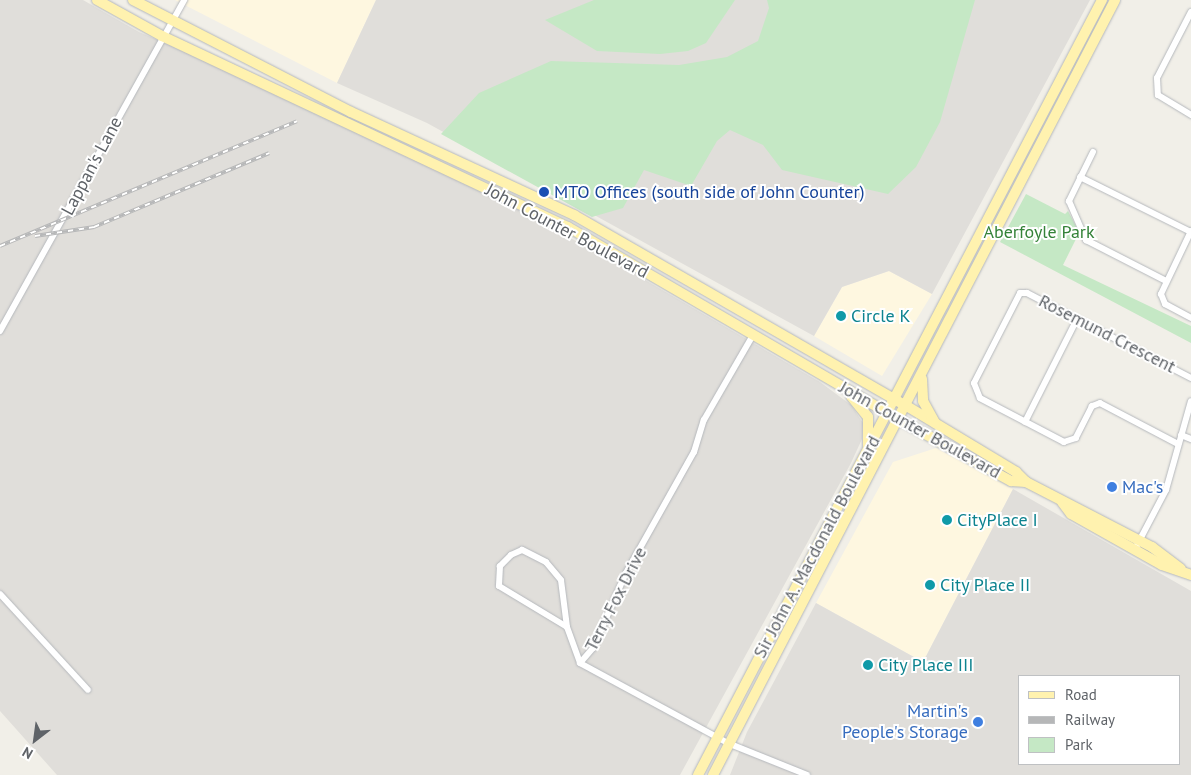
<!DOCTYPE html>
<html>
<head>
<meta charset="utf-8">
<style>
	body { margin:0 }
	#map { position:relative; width:1191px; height:775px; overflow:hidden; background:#f1efe8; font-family:"PT Sans",sans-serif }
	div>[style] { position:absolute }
	.commercial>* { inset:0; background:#fef7e0 }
	.industrial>* { inset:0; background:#e0deda }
	.green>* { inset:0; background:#c5e8c5 }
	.roads { filter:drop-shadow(0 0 1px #b5b8bc) drop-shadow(0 0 1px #b5b8bc) }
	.minor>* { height:6px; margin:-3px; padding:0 3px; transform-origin:3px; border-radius:3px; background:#fff }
	.primary>* { height:10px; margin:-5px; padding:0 5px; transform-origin:5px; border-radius:5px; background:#fff2af }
	.rail>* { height:4px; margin-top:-2px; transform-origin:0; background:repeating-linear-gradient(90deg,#fff 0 5.5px,#b6b7b8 0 11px); box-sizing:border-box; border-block:1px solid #b6b7b8 }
	.dots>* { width:14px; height:14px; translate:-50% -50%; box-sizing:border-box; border:2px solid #fff; border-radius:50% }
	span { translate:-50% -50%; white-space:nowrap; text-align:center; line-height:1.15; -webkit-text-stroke:4px #fff; paint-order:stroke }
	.street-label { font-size:18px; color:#5f6368 }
	.transit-label { font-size:18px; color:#164399 }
	.left { translate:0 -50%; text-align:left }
	.park-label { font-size:18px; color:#348238 }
	.culture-label { font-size:18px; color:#0d838f }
	.shop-label { font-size:18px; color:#366cbe }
	.right { translate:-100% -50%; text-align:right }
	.legend { position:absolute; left:1018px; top:675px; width:162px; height:90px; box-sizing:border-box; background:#fff; border:1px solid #bfc1c3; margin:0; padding:6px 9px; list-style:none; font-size:15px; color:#5f6368 }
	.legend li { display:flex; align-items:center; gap:10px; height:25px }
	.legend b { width:25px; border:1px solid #bfc1c3 }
	.north { position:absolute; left:10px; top:715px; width:50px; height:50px; -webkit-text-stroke:4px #fff; paint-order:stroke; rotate:210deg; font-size:14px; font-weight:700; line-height:20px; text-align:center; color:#5f6368 }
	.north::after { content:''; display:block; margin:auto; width:18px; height:22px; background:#5f6368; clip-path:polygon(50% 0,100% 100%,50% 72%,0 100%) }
</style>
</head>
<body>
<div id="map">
	<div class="commercial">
		<div style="clip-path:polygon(175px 0,376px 0,337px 83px)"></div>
		<div style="clip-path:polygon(889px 271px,932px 294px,882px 376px,814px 336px,842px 287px)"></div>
		<div style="clip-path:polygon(936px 448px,1013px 489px,923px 662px,816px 603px,893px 462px)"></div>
	</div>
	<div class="industrial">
		<div style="clip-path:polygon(0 0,83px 0,139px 32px,381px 135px,609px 259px,820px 382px,851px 405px,863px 423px,862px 439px,851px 463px,680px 775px,57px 775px,0 711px)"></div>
		<div style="clip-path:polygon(376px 0,1090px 0,932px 294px,889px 271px,842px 287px,814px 336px,427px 123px,337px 83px)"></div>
		<div style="clip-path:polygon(evenodd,1013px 489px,1191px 591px,1191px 775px,730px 775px,747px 732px,816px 603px,923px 662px,1013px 489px,1020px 676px,1180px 676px,1180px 764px,1020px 764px,1020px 676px)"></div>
	</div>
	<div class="green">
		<div style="clip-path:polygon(594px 0,735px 0,706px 43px,688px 51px,660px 54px,597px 51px,545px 20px)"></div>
		<div style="clip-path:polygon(767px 0,975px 0,940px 122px,916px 167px,888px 194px,782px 170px,763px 145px,730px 130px,717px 141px,691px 186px,644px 170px,623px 208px,592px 217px,441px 134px,479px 93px,551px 61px,679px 65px,727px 57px,758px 41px,769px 8px)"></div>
		<div style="clip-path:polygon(1026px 194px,1065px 214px,1068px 211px,1076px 226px,1078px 235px,1063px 265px,1191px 326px,1191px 343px,1000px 242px)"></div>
	</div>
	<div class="roads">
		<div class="minor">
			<div style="left:1191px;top:12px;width:74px;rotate:117.3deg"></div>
			<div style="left:1157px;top:78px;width:17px;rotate:87deg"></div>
			<div style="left:1158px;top:95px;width:39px;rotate:31deg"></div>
			<div style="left:1093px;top:152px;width:55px;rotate:116.1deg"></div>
			<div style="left:1069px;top:201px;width:43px;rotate:66.4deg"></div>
			<div style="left:1086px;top:240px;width:90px;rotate:27.1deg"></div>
			<div style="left:1080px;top:177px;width:124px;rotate:26.4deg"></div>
			<div style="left:1191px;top:231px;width:70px;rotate:115.5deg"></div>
			<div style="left:1161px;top:294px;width:11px;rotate:68deg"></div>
			<div style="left:1165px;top:304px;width:30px;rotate:28deg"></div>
			<div style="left:0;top:331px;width:379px;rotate:-60.9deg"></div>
			<div style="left:1025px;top:422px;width:115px;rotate:-63.2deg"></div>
			<div style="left:1181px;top:435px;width:11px;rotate:22deg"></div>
			<div style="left:1178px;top:444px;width:88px;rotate:-152.3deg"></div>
			<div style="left:1100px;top:403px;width:9px;rotate:159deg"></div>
			<div style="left:1092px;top:406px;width:36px;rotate:117deg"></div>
			<div style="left:1076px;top:438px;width:13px;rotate:162deg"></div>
			<div style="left:1064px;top:442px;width:95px;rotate:-152.4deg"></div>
			<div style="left:980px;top:398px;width:16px;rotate:-112deg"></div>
			<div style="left:974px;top:383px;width:101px;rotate:-62.9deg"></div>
			<div style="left:1020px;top:293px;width:7px"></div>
			<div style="left:1027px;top:293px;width:185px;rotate:27.4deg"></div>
			<div style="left:1135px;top:549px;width:67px;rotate:-62.3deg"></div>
			<div style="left:1166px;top:490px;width:92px;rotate:-74.3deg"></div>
			<div style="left:0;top:594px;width:130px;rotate:47.5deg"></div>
			<div style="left:567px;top:627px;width:47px;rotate:-97.3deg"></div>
			<div style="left:561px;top:580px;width:23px;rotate:-130deg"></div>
			<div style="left:546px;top:562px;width:27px;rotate:-153deg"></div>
			<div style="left:522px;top:550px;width:12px;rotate:156deg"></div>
			<div style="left:511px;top:555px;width:16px;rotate:135deg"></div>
			<div style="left:500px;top:566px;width:20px;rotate:93deg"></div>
			<div style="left:499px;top:586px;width:79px;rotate:31.1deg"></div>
			<div style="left:567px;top:627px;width:38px;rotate:70deg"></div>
			<div style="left:580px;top:663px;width:20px;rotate:-49deg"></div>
			<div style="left:593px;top:648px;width:82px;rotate:-66.3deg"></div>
			<div style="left:626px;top:573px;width:139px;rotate:-60.7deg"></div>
			<div style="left:694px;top:452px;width:34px;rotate:-73deg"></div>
			<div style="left:704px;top:420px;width:98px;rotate:-60deg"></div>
			<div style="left:580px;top:663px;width:170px;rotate:28.4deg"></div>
			<div style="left:730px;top:744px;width:83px;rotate:21.9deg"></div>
		</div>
		<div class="primary">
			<div style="left:97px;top:0;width:74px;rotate:29deg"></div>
			<div style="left:162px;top:36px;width:449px;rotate:25.2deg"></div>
			<div style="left:568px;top:227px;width:382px;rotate:30.2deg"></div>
			<div style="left:898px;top:419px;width:129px;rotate:28.8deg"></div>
			<div style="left:1011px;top:481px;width:15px;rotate:4deg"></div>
			<div style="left:133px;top:0;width:245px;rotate:27.2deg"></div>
			<div style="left:351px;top:112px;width:246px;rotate:24.8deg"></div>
			<div style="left:574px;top:215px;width:382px;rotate:29.9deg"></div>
			<div style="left:905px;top:405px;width:130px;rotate:31.1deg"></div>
			<div style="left:1016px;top:472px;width:14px;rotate:45deg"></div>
			<div style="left:1026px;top:482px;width:142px;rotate:27.3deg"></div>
			<div style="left:1152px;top:547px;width:36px;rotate:37deg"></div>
			<div style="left:922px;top:379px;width:22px;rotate:87deg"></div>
			<div style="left:923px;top:401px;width:25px;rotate:61deg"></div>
			<div style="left:851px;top:396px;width:27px;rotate:51deg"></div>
			<div style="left:868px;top:417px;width:28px;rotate:90deg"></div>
			<div style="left:1062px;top:502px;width:15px;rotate:53deg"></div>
			<div style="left:1071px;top:514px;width:104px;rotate:29.3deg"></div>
			<div style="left:1162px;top:565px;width:31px;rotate:19deg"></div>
			<div style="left:698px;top:775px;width:874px;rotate:-62.47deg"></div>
			<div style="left:713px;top:775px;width:873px;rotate:-62.58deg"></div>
		</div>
	</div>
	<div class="rail">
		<div style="left:35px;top:236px;width:60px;rotate:-8.7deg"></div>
		<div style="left:94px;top:227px;width:190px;rotate:-22.9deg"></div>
		<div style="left:0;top:246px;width:322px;rotate:-22.8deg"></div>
	</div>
	<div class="dots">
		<div style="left:544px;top:192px;background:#1a4fb4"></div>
		<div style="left:841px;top:316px;background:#0f9aa8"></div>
		<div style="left:1112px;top:487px;background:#3f7fe0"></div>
		<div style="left:947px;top:520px;background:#0f9aa8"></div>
		<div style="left:930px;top:585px;background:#0f9aa8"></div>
		<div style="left:868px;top:665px;background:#0f9aa8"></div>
		<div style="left:978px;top:722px;background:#3f7fe0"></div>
	</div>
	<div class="street-label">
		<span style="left:92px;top:166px;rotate:-62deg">Lappan's Lane</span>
		<span style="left:567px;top:231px;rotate:28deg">John Counter Boulevard</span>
		<span style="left:1107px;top:334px;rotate:27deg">Rosemund Crescent</span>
		<span style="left:920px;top:430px;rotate:29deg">John Counter Boulevard</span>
		<span style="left:817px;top:547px;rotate:-62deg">Sir John A. Macdonald Boulevard</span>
		<span style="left:616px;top:599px;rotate:-63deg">Terry Fox Drive</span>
	</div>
	<div class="transit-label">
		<span class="left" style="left:554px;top:192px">MTO Offices (south side of John Counter)</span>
	</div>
	<div class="park-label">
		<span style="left:1039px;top:232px">Aberfoyle Park</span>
	</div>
	<div class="culture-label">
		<span class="left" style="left:851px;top:316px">Circle K</span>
		<span class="left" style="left:957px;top:520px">CityPlace I</span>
		<span class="left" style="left:940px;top:585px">City Place II</span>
		<span class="left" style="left:878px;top:665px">City Place III</span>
	</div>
	<div class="shop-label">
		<span class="left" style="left:1122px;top:487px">Mac's</span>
		<span class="right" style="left:968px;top:722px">Martin's<br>People's Storage</span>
	</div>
	<ul class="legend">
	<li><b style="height:6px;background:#fff2af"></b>Road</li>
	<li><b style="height:6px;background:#b6b7b8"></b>Railway</li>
	<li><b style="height:14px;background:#c5e8c5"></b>Park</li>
	</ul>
	<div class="north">N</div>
</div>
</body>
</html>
